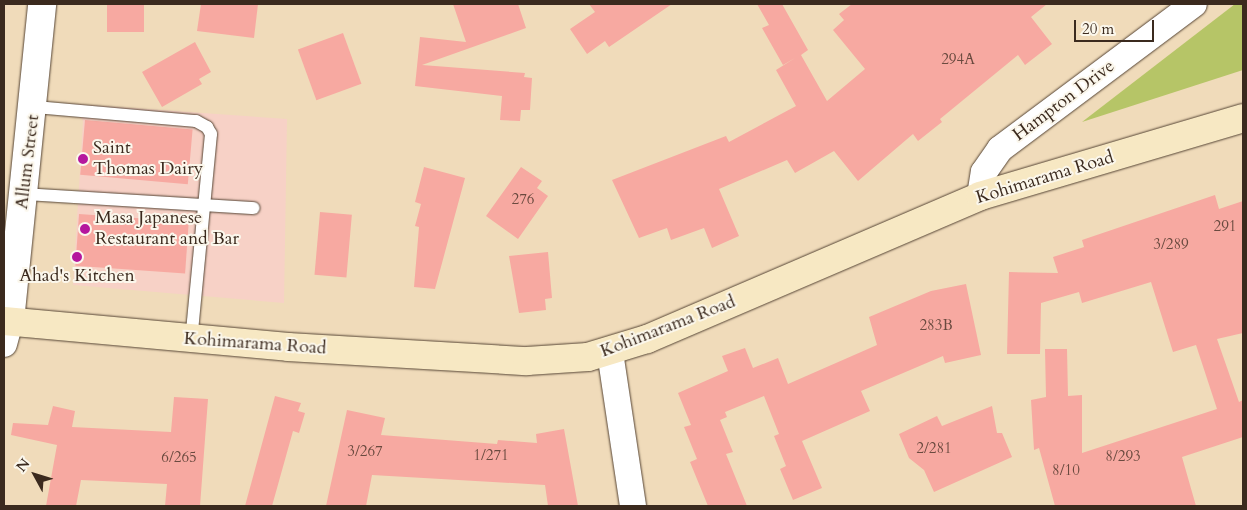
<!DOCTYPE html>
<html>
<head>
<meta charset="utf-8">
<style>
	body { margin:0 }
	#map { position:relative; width:1247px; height:510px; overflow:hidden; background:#f0dbba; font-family:Cardo,serif }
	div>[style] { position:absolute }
	.built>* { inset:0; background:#f7d1c6 }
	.green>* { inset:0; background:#b6c567 }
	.building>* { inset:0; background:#f7a9a1; transform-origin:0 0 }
	.roads { filter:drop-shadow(0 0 1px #564535) drop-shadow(0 0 1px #564535) }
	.service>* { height:12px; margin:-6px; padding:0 6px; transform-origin:6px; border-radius:6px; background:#fff }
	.minor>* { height:26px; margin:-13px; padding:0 13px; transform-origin:13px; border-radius:13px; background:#fff }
	.tertiary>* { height:28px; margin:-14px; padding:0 14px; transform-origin:14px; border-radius:14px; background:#fff }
	.secondary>* { height:28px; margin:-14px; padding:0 14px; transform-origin:14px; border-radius:14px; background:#f7e8c3 }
	.dots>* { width:14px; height:14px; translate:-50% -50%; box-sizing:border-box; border:2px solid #fbf7ec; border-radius:50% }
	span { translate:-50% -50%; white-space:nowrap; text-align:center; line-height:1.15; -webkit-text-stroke:4px #fbf7ec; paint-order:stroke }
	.number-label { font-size:15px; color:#6a4a3f }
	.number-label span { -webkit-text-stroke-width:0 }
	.street-label { font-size:18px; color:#3b2a1e }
	.poi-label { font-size:18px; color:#3b2a1e }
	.left { translate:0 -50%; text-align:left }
	.frame { position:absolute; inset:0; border:5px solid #3b2a1e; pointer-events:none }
	.north { position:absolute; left:10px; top:450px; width:50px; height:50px; -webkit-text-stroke:4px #fbf7ec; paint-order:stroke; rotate:309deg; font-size:14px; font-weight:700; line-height:20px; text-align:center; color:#3b2a1e }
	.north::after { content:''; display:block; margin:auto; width:18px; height:22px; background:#3b2a1e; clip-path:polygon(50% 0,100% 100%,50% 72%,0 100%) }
	.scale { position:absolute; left:1074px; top:20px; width:80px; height:22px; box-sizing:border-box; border:2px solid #3b2a1e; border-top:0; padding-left:6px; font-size:15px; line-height:18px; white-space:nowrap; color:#3b2a1e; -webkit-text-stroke:4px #fbf7ec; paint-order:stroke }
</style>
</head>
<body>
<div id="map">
	<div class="built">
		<div style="clip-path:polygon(74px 104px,287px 119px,284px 303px,73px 285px,83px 121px)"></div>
	</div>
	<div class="green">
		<div style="clip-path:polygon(1235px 4px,1243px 4px,1243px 70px,1082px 122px)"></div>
	</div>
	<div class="building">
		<div style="left:107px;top:4px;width:37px;height:28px"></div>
		<div style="clip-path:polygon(201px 4px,258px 4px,254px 38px,197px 31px)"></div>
		<div style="clip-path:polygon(453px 4px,518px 4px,526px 28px,422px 65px,525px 73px,524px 77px,532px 78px,530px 110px,521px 110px,520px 121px,500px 120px,502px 96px,415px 86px,420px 37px,466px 42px)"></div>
		<div style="clip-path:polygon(589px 4px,672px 4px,609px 47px,605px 41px,587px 54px,570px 29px,595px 12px)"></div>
		<div style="clip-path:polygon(757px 4px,782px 4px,808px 50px,801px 55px,827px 101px,865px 69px,833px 30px,844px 20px,839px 14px,852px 4px,1047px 4px,1031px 17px,1052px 44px,1025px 65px,1018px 55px,940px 119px,942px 122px,918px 141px,913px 134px,858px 181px,834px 151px,795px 173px,787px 160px,719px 189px,739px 236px,712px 248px,704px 228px,671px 240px,667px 228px,639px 238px,612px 180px,726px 136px,729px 142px,796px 106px,776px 70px,795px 58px,783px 65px,762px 28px,769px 25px)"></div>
		<div style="left:343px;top:33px;width:54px;height:48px;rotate:70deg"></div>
		<div style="clip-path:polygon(195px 42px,211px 72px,199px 79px,202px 84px,162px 107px,142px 72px)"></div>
		<div style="left:85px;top:120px;width:108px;height:55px;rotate:5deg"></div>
		<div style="clip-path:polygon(424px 167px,465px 178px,435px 289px,414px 287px,419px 227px,415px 226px,421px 204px,415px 202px)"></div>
		<div style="clip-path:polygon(521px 167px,542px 181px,537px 188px,548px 196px,518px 239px,486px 216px)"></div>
		<div style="clip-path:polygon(1215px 195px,1219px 209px,1243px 201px,1243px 333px,1217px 339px,1239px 402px,1243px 400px,1243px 437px,1182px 457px,1196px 506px,1055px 506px,1039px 448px,1034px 450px,1031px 400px,1046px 397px,1045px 349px,1067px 349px,1068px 396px,1082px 395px,1082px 453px,1217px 409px,1196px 345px,1173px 352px,1151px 282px,1082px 303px,1079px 292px,1041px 303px,1040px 354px,1007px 354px,1009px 272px,1058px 273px,1053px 257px,1084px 247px,1082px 240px)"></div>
		<div style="left:320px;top:212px;width:32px;height:63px;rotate:5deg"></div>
		<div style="left:79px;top:214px;width:110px;height:52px;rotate:4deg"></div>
		<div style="clip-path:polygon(548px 252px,552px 298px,545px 299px,546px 310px,519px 313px,509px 256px)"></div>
		<div style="clip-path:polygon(966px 284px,981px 355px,945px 363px,943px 356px,861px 391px,870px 411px,802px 441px,822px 488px,793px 500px,780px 469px,786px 466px,774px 436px,779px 434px,764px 396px,725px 412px,727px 417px,720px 420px,733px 452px,726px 454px,747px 506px,708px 506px,690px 462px,697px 459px,684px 427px,691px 425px,678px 393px,728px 371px,722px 356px,745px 348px,753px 368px,778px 358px,788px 384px,877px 345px,869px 317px,931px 291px)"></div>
		<div style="clip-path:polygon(275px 396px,301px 403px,298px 411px,305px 413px,299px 433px,293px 431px,272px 506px,245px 506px)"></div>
		<div style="clip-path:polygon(174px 397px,208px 399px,200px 506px,165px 506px,167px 484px,81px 480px,76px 506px,46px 506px,57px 445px,11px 435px,13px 423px,48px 425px,53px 406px,75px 411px,72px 427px,171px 432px)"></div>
		<div style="clip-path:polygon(992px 406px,997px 433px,1002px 433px,1012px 457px,934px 492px,924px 470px,909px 458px,899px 434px,937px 416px,942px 426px)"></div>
		<div style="clip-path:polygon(347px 410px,385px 418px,381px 435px,497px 444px,498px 440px,537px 443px,536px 434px,564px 429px,578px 506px,548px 506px,545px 485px,372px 475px,366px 506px,326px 506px)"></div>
	</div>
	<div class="roads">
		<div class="service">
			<div style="left:35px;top:107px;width:162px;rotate:5deg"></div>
			<div style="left:196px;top:121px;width:13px;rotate:29deg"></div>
			<div style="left:207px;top:127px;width:8px;rotate:60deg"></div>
			<div style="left:211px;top:134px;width:207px;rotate:95.5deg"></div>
			<div style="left:24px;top:194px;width:230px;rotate:3.5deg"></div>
		</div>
		<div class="minor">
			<div style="left:980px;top:196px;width:24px;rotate:-81deg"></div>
			<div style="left:984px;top:172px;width:28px;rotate:-55deg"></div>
			<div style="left:1000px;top:149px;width:242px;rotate:-36.8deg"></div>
			<div style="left:4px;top:344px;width:24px;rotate:-75deg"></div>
			<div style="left:610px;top:352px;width:156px;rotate:81.5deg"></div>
		</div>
		<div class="tertiary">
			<div style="left:10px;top:321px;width:319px;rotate:-84.2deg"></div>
		</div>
		<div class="secondary">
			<div style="left:4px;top:321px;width:285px;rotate:5.2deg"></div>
			<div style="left:288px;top:347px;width:239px;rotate:3.4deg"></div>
			<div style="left:527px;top:361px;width:61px;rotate:-3.8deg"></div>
			<div style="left:588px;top:357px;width:62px;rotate:-17deg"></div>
			<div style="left:647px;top:339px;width:362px;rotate:-23.2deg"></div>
			<div style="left:980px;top:196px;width:274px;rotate:-16.5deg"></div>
		</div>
	</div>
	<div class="dots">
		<div style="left:83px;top:159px;background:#b5179e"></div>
		<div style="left:85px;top:229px;background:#b5179e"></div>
		<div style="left:77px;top:257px;background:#b5179e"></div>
	</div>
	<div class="number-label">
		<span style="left:958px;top:60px">294A</span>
		<span style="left:523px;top:200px">276</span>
		<span style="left:1225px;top:227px">291</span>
		<span style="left:1171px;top:245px">3/289</span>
		<span style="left:936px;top:326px">283B</span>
		<span style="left:934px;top:449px">2/281</span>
		<span style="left:365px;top:452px">3/267</span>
		<span style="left:491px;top:456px">1/271</span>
		<span style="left:1123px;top:457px">8/293</span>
		<span style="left:179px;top:458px">6/265</span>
		<span style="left:1066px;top:471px">8/10</span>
	</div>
	<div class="street-label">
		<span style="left:1064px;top:101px;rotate:-37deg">Hampton Drive</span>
		<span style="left:28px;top:162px;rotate:-83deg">Allum Street</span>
		<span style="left:1045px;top:178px;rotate:-17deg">Kohimarama Road</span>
		<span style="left:668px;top:327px;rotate:-21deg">Kohimarama Road</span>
		<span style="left:255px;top:344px;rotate:4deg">Kohimarama Road</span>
	</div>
	<div class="poi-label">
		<span class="left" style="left:93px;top:159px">Saint<br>Thomas Dairy</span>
		<span class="left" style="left:95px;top:229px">Masa Japanese<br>Restaurant and Bar</span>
		<span style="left:77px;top:276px">Ahad's Kitchen</span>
	</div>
	<div class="frame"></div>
	<div class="north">N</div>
	<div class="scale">20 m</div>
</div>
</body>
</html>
